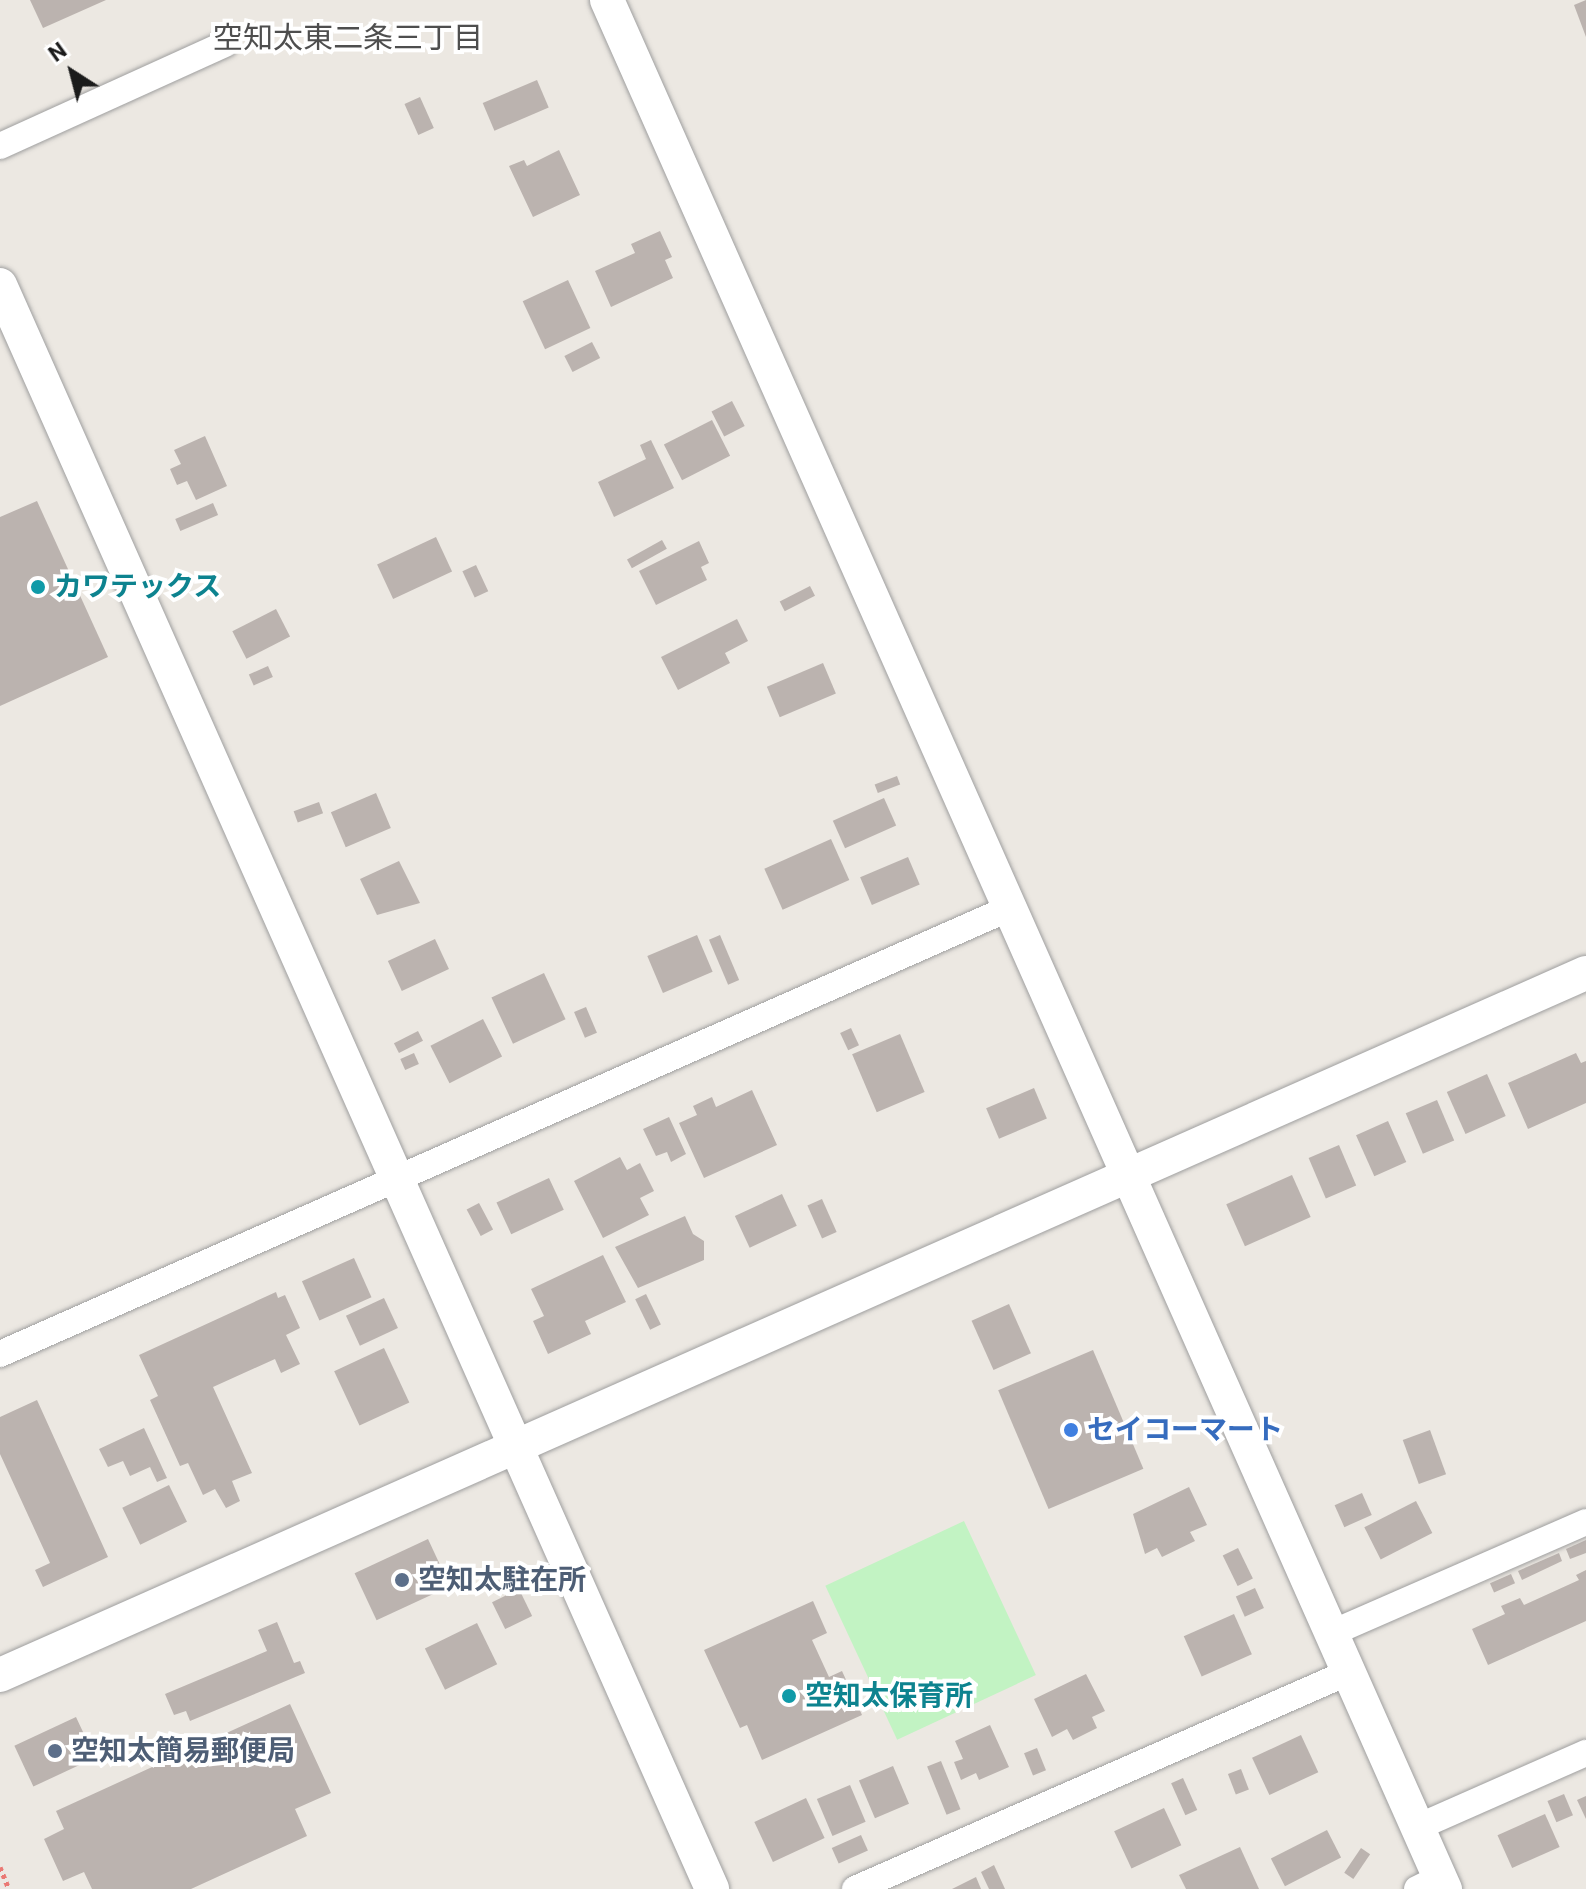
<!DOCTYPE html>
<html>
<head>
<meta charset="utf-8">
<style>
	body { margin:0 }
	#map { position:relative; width:1586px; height:1889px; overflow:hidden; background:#ece8e2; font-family:Roboto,"Noto Sans JP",sans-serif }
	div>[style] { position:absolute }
	.park>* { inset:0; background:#c2f3c3; transform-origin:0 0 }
	.building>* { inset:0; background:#bbb3af; transform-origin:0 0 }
	.path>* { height:5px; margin-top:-2.5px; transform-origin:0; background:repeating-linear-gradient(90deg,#ea7974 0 4px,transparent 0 8px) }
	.roads { filter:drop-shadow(0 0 2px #9f9f9f) drop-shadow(0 0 2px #9f9f9f) }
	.minor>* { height:26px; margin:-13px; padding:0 13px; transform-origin:13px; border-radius:13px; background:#fff }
	.tertiary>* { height:34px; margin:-17px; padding:0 17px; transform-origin:17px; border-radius:17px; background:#fff }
	.dots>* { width:22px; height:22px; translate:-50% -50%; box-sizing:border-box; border:4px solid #fff; border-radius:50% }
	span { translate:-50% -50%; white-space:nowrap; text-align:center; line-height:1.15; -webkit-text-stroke:8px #fff; paint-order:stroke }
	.culture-label { font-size:28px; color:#0d838f; font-weight:700 }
	.left { translate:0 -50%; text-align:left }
	.shop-label { font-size:28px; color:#366cbe; font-weight:700 }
	.service-label { font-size:28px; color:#4e5e75; font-weight:700 }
	.neighbourhood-label { font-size:30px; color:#4e4e4e }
	.north { position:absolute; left:32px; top:32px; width:80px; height:80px; -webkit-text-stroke:6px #fff; paint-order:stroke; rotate:324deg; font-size:22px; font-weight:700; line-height:32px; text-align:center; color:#1b1b1b }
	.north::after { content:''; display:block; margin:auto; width:28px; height:36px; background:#1b1b1b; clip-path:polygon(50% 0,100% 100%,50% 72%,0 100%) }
</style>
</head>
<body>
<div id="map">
	<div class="park">
		<div style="left:964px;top:1521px;width:170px;height:153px;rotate:65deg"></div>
	</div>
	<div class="building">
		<div style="clip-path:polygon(30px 0,106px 0,43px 28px)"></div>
		<div style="clip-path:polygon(1586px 0,1586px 37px,1574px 5px)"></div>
		<div style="left:537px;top:80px;width:30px;height:59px;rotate:67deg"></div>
		<div style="left:420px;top:97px;width:34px;height:17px;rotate:66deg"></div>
		<div style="clip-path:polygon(559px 150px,580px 195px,533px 217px,509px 166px,524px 160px,527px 166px)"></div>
		<div style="clip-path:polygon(660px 231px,672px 257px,665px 260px,673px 278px,611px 307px,595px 271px,635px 253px,631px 244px)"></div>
		<div style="left:568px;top:280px;width:53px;height:50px;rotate:65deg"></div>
		<div style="left:592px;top:342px;width:18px;height:31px;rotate:63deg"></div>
		<div style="left:732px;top:401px;width:28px;height:23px;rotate:63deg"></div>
		<div style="left:712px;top:420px;width:40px;height:54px;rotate:63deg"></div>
		<div style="clip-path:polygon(205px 436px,227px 486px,196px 500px,187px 481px,177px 485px,170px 469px,181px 464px,174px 450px)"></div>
		<div style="clip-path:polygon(651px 440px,674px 488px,614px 517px,598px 482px,646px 459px,640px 445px)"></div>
		<div style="clip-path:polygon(37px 501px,108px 657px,0 706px,0 517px)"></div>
		<div style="left:213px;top:503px;width:13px;height:41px;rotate:67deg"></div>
		<div style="left:436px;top:537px;width:38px;height:65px;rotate:65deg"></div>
		<div style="left:662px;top:540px;width:10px;height:40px;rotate:61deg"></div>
		<div style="clip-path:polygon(699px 541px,709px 563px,701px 567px,707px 580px,656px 605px,639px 571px)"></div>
		<div style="left:476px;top:565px;width:29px;height:15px;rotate:65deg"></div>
		<div style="left:810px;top:586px;width:11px;height:34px;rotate:63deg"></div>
		<div style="left:276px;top:609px;width:31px;height:49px;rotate:63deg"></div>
		<div style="clip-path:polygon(737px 619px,748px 641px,725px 653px,730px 663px,678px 690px,661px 657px)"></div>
		<div style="left:823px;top:663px;width:33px;height:61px;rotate:67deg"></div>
		<div style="left:268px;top:666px;width:12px;height:21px;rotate:66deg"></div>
		<div style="left:897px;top:776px;width:9px;height:24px;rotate:69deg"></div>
		<div style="left:376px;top:793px;width:38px;height:49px;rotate:67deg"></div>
		<div style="left:884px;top:798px;width:30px;height:56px;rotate:66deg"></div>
		<div style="left:319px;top:802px;width:12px;height:27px;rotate:70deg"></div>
		<div style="left:831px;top:839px;width:45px;height:73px;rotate:66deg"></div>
		<div style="left:908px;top:857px;width:30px;height:52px;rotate:67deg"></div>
		<div style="clip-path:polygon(399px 861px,420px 903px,377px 915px,360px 879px)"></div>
		<div style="left:697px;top:935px;width:40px;height:54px;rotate:67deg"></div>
		<div style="left:720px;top:935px;width:49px;height:12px;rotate:67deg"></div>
		<div style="left:435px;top:939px;width:33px;height:52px;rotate:65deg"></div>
		<div style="left:544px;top:973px;width:51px;height:58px;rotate:65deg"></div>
		<div style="left:586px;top:1007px;width:28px;height:13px;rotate:67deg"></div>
		<div style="left:483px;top:1019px;width:42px;height:59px;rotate:63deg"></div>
		<div style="left:851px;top:1028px;width:19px;height:12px;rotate:65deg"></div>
		<div style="left:418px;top:1031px;width:11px;height:27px;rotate:63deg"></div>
		<div style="left:900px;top:1034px;width:63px;height:52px;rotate:67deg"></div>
		<div style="left:414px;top:1053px;width:12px;height:15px;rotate:66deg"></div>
		<div style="clip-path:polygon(1576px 1053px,1581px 1063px,1586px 1061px,1586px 1103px,1528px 1129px,1508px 1083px)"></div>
		<div style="left:1487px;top:1074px;width:46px;height:44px;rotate:66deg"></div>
		<div style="left:1034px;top:1088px;width:33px;height:52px;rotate:67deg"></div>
		<div style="clip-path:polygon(752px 1090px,777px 1145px,704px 1178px,679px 1123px,697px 1115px,693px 1106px,712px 1097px,716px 1107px)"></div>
		<div style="left:1437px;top:1100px;width:44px;height:34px;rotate:67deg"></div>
		<div style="clip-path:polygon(669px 1117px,686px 1154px,671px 1162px,667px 1152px,656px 1156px,643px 1129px)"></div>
		<div style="left:1388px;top:1121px;width:45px;height:35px;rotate:66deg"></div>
		<div style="left:1339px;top:1145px;width:44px;height:33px;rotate:67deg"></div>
		<div style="clip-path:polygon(620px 1157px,627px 1170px,640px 1163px,654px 1191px,640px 1198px,649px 1215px,603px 1238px,574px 1181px)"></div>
		<div style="left:1292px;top:1175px;width:46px;height:72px;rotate:66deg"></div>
		<div style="left:549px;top:1178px;width:35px;height:58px;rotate:65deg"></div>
		<div style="left:782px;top:1194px;width:35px;height:52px;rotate:65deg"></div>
		<div style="left:822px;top:1199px;width:36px;height:16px;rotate:66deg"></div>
		<div style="left:479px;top:1203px;width:30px;height:14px;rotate:62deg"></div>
		<div style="clip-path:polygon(685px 1216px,693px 1234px,704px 1241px,704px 1260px,638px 1288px,615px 1247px)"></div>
		<div style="clip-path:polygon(603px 1255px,626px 1302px,585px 1321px,591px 1334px,548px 1354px,533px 1321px,544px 1316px,531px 1289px)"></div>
		<div style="left:354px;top:1258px;width:43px;height:57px;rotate:66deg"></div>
		<div style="clip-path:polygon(276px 1292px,278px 1298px,285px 1295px,300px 1328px,286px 1335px,300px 1364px,281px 1373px,275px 1359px,213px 1387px,252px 1473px,232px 1481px,240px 1501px,226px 1508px,215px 1489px,203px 1495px,188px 1463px,180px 1466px,150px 1400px,158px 1396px,139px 1355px)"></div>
		<div style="left:646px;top:1294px;width:34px;height:12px;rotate:64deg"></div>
		<div style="left:384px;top:1298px;width:33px;height:42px;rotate:65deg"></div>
		<div style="left:1009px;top:1304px;width:54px;height:41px;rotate:66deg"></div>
		<div style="left:384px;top:1348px;width:60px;height:55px;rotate:65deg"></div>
		<div style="left:1093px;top:1350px;width:129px;height:103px;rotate:67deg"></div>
		<div style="clip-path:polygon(37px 1400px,108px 1557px,43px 1587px,35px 1570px,50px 1563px,0 1454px,0 1417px)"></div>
		<div style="clip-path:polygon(144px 1428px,167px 1478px,157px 1482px,150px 1467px,130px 1476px,123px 1461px,108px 1467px,99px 1449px)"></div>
		<div style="left:1430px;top:1430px;width:47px;height:29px;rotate:70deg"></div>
		<div style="left:169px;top:1485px;width:41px;height:52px;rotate:64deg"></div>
		<div style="clip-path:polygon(1189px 1487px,1207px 1525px,1190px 1532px,1195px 1541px,1162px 1557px,1157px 1548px,1145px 1554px,1133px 1514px)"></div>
		<div style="left:1362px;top:1493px;width:24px;height:30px;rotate:66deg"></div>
		<div style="left:1416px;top:1501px;width:36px;height:58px;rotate:63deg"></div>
		<div style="left:428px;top:1539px;width:52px;height:81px;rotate:65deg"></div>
		<div style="clip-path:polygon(1586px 1540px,1586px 1553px,1570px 1559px,1566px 1549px)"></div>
		<div style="left:1238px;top:1548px;width:34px;height:17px;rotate:64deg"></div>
		<div style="clip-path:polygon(1559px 1553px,1562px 1561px,1522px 1580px,1518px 1571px)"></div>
		<div style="clip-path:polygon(1586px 1570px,1586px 1621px,1488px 1665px,1472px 1629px,1505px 1614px,1501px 1606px,1520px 1598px,1524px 1605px,1579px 1580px,1576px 1575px)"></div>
		<div style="left:1511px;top:1574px;width:10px;height:23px;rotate:66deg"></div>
		<div style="left:1255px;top:1588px;width:22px;height:21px;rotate:66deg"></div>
		<div style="left:519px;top:1589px;width:30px;height:30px;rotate:64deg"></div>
		<div style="clip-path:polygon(813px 1601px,827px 1633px,812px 1640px,829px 1677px,842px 1671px,862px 1715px,762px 1760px,747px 1725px,740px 1728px,704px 1650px)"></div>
		<div style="left:1234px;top:1614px;width:44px;height:55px;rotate:66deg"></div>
		<div style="clip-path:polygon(277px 1622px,294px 1663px,300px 1661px,305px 1673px,190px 1721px,186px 1711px,174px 1715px,165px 1694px,267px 1651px,258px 1630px)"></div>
		<div style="left:477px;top:1623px;width:46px;height:58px;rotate:64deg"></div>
		<div style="clip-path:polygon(1086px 1674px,1105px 1711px,1092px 1717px,1097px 1728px,1073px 1740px,1067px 1729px,1052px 1737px,1034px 1699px)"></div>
		<div style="clip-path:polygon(290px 1704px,331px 1793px,295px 1809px,307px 1836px,191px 1889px,92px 1889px,84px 1872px,63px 1881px,44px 1839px,64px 1829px,56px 1811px)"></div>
		<div style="left:76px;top:1717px;width:45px;height:68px;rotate:65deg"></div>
		<div style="clip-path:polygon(990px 1725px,1009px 1767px,979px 1780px,976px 1773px,961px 1780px,954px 1762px,963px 1759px,955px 1741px)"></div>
		<div style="left:1301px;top:1735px;width:41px;height:54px;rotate:65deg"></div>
		<div style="left:1037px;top:1748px;width:24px;height:14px;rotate:68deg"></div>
		<div style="left:941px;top:1761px;width:52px;height:15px;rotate:68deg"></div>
		<div style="left:893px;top:1766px;width:41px;height:37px;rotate:67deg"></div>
		<div style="left:1241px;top:1769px;width:22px;height:14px;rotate:69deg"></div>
		<div style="left:1183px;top:1778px;width:35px;height:13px;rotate:66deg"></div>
		<div style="left:850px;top:1785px;width:40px;height:36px;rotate:67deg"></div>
		<div style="left:1564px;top:1794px;width:23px;height:18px;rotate:67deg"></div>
		<div style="clip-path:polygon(1586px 1796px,1586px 1819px,1577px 1800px)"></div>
		<div style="left:806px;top:1798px;width:44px;height:57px;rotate:65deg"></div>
		<div style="left:1164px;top:1808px;width:41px;height:55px;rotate:65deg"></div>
		<div style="left:1545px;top:1814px;width:36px;height:52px;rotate:66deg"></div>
		<div style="left:1327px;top:1830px;width:31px;height:63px;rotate:63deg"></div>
		<div style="left:861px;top:1835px;width:17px;height:32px;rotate:66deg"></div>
		<div style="clip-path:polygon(1240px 1847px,1259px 1889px,1186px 1889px,1179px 1875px)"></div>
		<div style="left:1361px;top:1848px;width:11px;height:30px;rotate:34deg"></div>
		<div style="clip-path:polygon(994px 1865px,1005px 1889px,989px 1889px,981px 1872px)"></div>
		<div style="clip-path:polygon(976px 1877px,981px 1889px,952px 1889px)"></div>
	</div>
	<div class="path">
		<div style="left:0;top:1867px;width:24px;rotate:68deg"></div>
	</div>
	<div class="roads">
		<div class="minor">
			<div style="left:0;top:146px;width:247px;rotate:-24.4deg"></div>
			<div style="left:0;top:1354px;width:1106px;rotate:-23.83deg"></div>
			<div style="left:1332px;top:1633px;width:277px;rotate:-23.6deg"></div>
			<div style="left:1418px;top:1827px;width:184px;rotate:-23.8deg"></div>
			<div style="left:855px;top:1889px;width:540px;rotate:-23.71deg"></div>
			<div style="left:1417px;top:1889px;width:25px;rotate:-26deg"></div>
		</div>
		<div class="tertiary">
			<div style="left:607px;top:0;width:2067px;rotate:66.08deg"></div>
			<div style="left:0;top:285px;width:1755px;rotate:66.06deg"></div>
			<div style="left:0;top:1675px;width:1734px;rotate:-23.88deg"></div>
		</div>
	</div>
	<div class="dots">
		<div style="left:38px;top:587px;background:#0f9aa8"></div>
		<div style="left:1071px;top:1430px;background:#3f7fe0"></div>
		<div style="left:402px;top:1580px;background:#5c6f8a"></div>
		<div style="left:789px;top:1696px;background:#0f9aa8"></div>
		<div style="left:55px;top:1751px;background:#5c6f8a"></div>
	</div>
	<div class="culture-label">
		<span class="left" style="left:54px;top:587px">カワテックス</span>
		<span class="left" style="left:805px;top:1696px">空知太保育所</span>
	</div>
	<div class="shop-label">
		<span class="left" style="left:1087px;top:1430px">セイコーマート</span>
	</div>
	<div class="service-label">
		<span class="left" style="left:418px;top:1580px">空知太駐在所</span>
		<span class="left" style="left:71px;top:1751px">空知太簡易郵便局</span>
	</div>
	<div class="neighbourhood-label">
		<span style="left:348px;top:38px">空知太東二条三丁目</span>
	</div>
	<div class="north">N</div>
</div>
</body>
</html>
